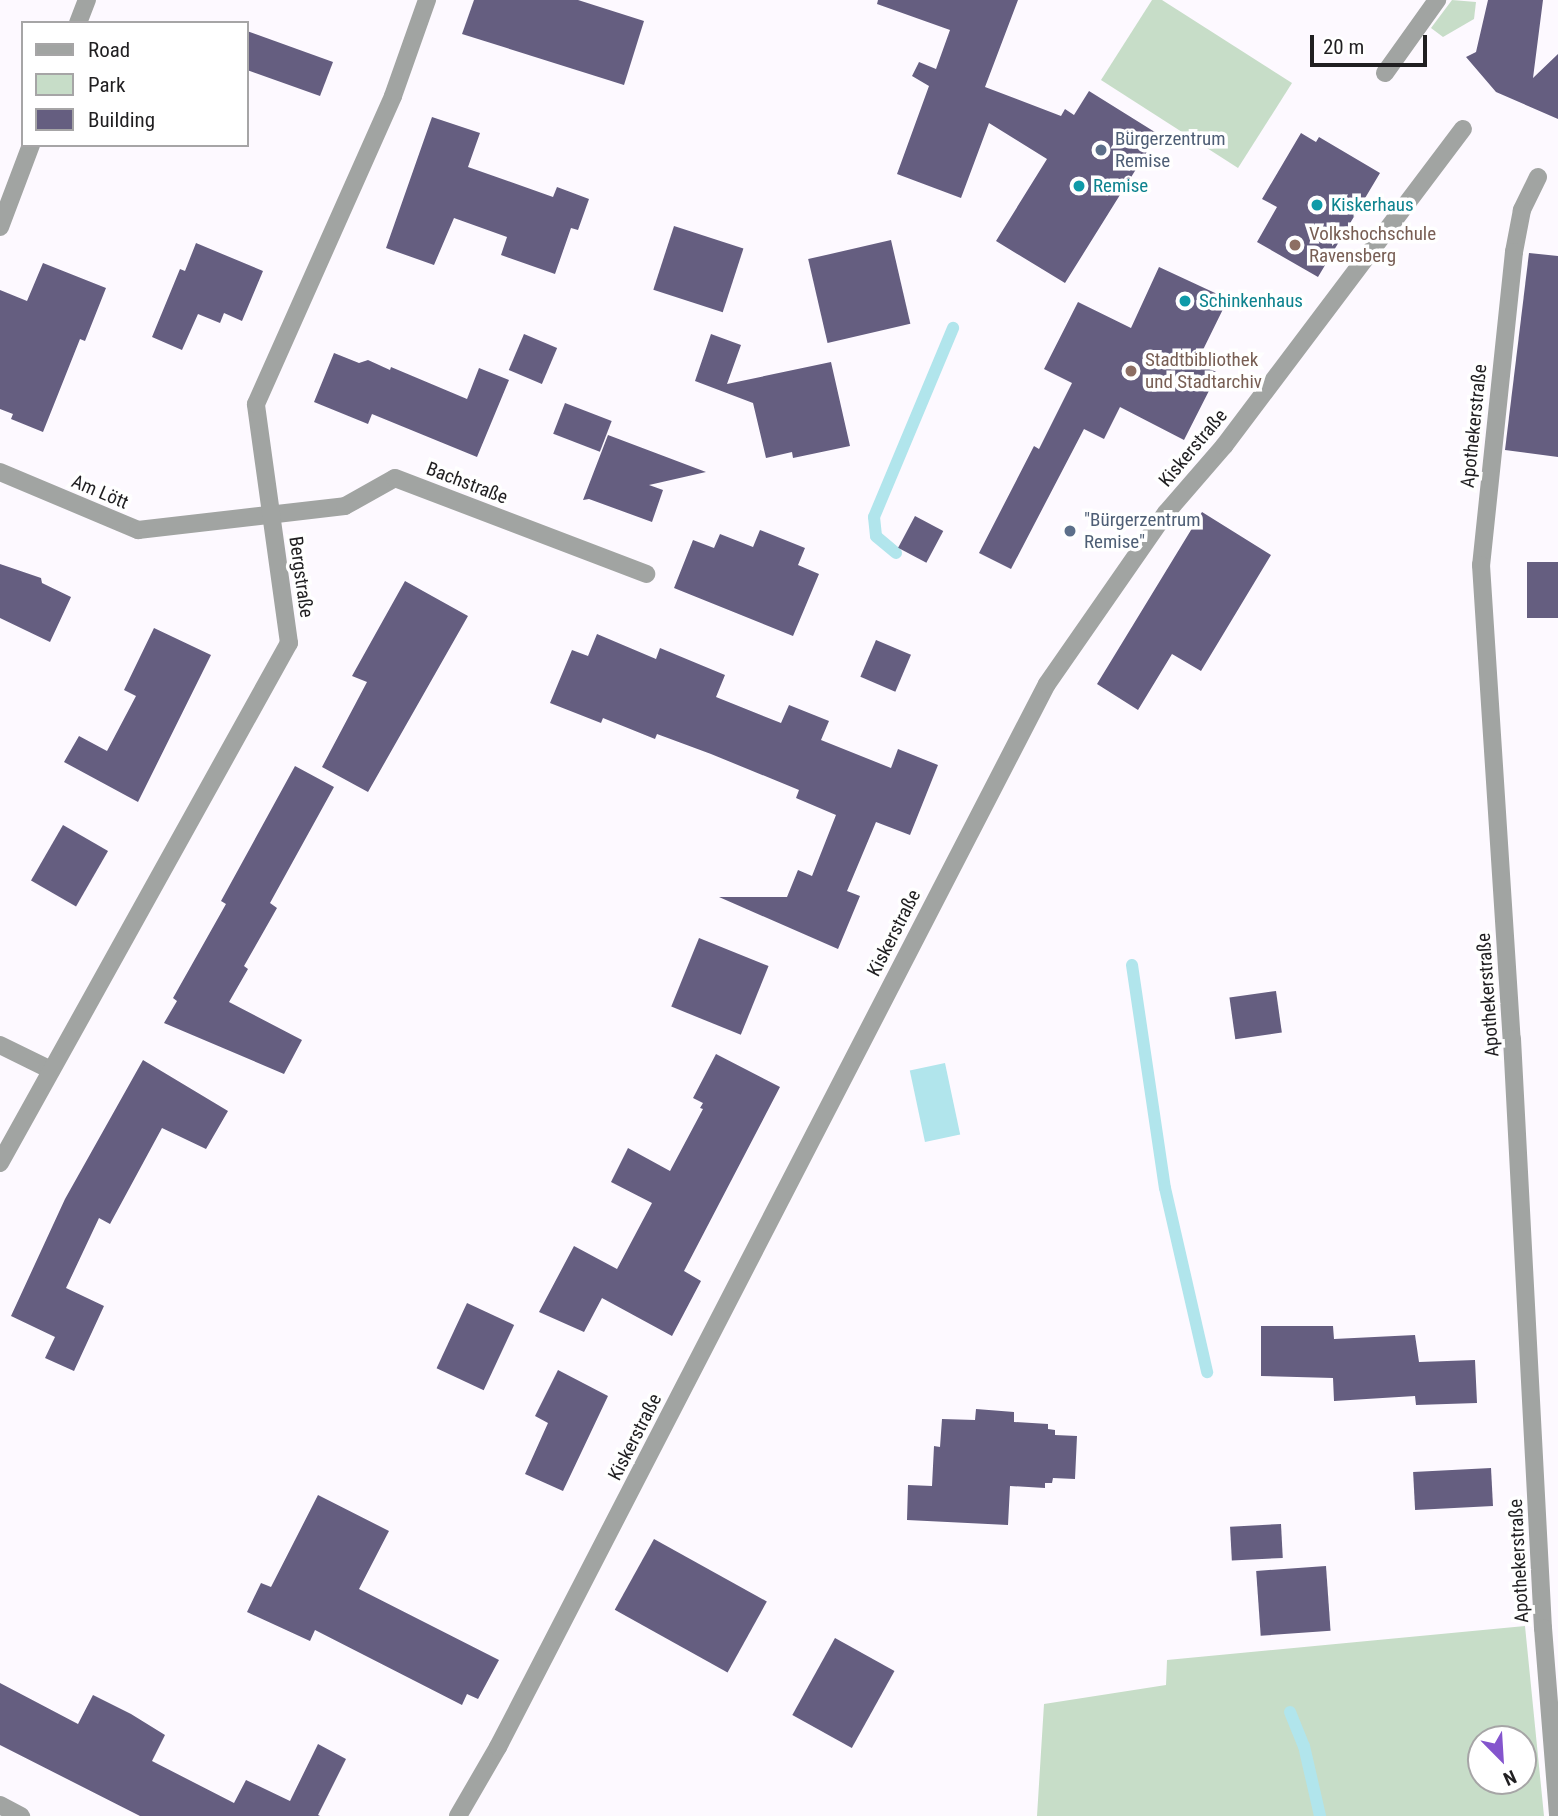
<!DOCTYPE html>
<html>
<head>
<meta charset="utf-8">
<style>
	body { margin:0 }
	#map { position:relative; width:1558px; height:1816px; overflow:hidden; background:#fdf9ff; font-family:"Roboto Condensed",sans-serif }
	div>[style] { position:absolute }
	.green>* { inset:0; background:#c7ddc8 }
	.water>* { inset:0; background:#b1e5ec; transform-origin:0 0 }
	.stream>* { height:12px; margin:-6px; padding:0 6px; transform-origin:6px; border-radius:6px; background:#b1e5ec }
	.building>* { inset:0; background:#655e80; transform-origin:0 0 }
	.minor>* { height:18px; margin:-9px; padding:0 9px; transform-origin:9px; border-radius:9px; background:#a1a4a2 }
	.dots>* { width:19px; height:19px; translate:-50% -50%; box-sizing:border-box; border:4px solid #fff; border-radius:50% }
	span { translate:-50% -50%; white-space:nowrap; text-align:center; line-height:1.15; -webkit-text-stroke:7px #fff; paint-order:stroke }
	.service-label { font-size:19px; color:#4e5e75 }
	.left { translate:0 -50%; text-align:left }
	.culture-label { font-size:19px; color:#0d838f }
	.education-label { font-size:19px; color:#785e54 }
	.street-label { font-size:19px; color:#201f21 }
	.legend { position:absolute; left:21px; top:21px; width:228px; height:126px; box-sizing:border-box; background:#fff; border:2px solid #a6a5a6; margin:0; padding:9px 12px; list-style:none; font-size:21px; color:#201f21 }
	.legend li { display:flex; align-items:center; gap:14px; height:35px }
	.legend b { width:35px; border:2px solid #a6a5a6 }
	.north { position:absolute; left:1467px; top:1725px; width:70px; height:70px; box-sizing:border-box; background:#fff; border:2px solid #a6a5a6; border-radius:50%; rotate:156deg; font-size:19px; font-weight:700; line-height:28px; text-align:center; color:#201f21 }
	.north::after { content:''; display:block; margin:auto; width:24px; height:32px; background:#8455cd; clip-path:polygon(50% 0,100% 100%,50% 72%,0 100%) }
	.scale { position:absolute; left:1310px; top:35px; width:117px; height:32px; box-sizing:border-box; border:4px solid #201f21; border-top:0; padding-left:9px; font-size:21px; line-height:24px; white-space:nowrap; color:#201f21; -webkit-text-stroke:5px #fff; paint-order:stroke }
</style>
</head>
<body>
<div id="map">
	<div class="green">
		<div style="clip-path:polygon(1152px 0,1162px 0,1292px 83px,1238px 168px,1101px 80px)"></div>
		<div style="clip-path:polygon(1452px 0,1476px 2px,1474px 19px,1443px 37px,1431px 28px)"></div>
		<div style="clip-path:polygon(evenodd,1525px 1626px,1544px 1816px,1037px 1816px,1044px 1704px,1166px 1685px,1167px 1660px,1525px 1626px,1523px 1739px,1523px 1781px,1481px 1781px,1481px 1739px,1523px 1739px)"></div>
	</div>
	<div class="water">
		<div style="left:945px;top:1063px;width:73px;height:36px;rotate:78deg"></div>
	</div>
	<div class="stream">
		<div style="left:896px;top:553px;width:26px;rotate:-140deg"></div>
		<div style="left:876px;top:536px;width:19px;rotate:-96deg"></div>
		<div style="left:874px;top:517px;width:205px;rotate:-67.3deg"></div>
		<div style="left:1132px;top:965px;width:225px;rotate:81.6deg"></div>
		<div style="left:1165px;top:1188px;width:189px;rotate:77.1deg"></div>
		<div style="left:1290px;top:1712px;width:37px;rotate:68deg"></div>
		<div style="left:1304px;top:1746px;width:72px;rotate:77.1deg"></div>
	</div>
	<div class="building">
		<div style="clip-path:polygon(474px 0,578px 0,644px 21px,624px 85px,462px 34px)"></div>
		<div style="clip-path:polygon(878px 0,1018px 0,985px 87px,1061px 116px,1065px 109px,1074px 115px,1089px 91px,1158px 134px,1065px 283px,996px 241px,1047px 159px,989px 123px,961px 198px,897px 174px,929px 86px,912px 76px,919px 62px,936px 69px,950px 30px,877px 4px)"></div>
		<div style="clip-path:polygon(1488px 0,1543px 0,1533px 78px,1558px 54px,1558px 119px,1496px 92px,1466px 57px,1476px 52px)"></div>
		<div style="clip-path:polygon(247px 31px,333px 62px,320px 96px,247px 70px)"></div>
		<div style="clip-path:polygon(432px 117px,480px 133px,468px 167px,553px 197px,557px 187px,589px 199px,578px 230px,571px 228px,555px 274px,501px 255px,507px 237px,454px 218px,434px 265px,386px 248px)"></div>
		<div style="clip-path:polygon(1301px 133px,1316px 142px,1319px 137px,1380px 173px,1318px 277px,1257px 242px,1277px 207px,1262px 199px)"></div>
		<div style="left:674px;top:226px;width:73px;height:67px;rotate:18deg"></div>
		<div style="left:891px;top:240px;width:86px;height:85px;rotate:77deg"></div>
		<div style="clip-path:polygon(196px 243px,263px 271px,242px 321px,224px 313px,220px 323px,198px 314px,182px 350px,152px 337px,180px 269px,185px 271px)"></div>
		<div style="clip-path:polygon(1529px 253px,1558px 256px,1558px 457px,1505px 450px)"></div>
		<div style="clip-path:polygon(43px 263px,106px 288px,85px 341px,80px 339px,43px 432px,11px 419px,13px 414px,0 409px,0 290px,27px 301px)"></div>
		<div style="clip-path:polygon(1159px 267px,1228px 299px,1197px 362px,1218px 373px,1184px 440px,1120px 407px,1104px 439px,1084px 429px,1011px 569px,979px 553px,1034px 446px,1039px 449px,1072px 383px,1044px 369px,1078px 302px,1131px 328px)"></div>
		<div style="left:524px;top:334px;width:36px;height:39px;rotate:23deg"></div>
		<div style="clip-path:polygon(711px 334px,741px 345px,727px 384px,831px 362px,850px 446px,793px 458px,792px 452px,766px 458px,753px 403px,695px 381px)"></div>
		<div style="clip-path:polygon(334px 353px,359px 363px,368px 360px,390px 370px,391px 367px,467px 399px,479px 368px,509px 380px,477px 457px,372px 414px,368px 424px,314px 402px)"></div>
		<div style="left:565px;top:403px;width:50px;height:33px;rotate:21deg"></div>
		<div style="clip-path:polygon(608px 435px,706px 472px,649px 485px,663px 490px,652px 522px,589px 499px,583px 500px)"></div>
		<div style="clip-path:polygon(1202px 512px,1271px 555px,1201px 671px,1172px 654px,1138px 710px,1097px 684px)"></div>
		<div style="left:915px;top:516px;width:32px;height:36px;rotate:28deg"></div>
		<div style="clip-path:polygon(760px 530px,805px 548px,798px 565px,819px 574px,793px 636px,674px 588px,693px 540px,714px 548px,720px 534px,753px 547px)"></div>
		<div style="left:1527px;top:562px;width:31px;height:56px"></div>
		<div style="clip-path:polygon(0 564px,41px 578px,42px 583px,71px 597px,50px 642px,0 618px)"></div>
		<div style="clip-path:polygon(405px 581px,468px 616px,368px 792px,322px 767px,367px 682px,352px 676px)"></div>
		<div style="clip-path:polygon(154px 628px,211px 655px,138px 802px,64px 762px,79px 736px,107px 751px,136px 696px,124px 690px)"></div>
		<div style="clip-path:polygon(597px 634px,656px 659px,660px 648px,725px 675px,716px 697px,781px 723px,789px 705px,829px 721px,821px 740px,891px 768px,898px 749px,938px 765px,910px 835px,876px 822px,847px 891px,860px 896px,838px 949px,719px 897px,787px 897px,798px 870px,812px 876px,836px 815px,796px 798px,799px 790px,711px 754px,657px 734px,655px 739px,603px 718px,601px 723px,550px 703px,572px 650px,588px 656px)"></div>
		<div style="left:876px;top:640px;width:38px;height:40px;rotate:23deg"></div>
		<div style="clip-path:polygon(295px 766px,334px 787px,270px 903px,277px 908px,244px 966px,248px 969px,229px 1002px,302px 1040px,284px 1074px,164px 1023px,177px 1001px,173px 998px,226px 904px,221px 901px)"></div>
		<div style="left:63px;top:825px;width:52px;height:64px;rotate:30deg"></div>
		<div style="left:699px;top:938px;width:75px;height:74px;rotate:22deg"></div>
		<div style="left:1276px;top:991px;width:42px;height:47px;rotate:82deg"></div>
		<div style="clip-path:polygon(716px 1054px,780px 1087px,684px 1271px,701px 1281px,672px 1336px,602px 1298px,584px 1332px,539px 1312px,574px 1246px,617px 1269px,652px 1203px,611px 1182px,628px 1148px,670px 1171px,703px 1109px,700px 1108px,703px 1103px,693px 1098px)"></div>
		<div style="clip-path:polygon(143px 1060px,228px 1111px,206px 1149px,162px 1128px,110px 1224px,99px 1218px,66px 1288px,104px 1306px,74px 1371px,45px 1358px,55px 1337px,11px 1316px,65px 1199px)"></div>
		<div style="left:467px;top:1303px;width:52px;height:72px;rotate:25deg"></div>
		<div style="clip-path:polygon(1261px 1326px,1333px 1326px,1334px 1339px,1415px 1335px,1419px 1362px,1475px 1360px,1477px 1403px,1416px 1405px,1415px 1396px,1334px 1401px,1333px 1378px,1261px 1376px)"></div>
		<div style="clip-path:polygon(558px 1370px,608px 1396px,563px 1491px,525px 1474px,548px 1423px,535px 1416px)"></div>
		<div style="clip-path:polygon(976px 1409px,1014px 1412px,1014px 1422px,1048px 1424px,1048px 1429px,1055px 1430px,1055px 1435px,1077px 1436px,1075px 1479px,1053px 1478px,1052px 1483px,1045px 1483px,1045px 1488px,1010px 1486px,1008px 1525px,907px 1520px,908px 1485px,932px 1486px,934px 1446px,940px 1447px,942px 1419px,975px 1420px)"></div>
		<div style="left:1491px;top:1468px;width:38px;height:78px;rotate:87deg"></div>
		<div style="clip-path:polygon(318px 1495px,389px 1531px,359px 1589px,499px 1660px,478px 1699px,467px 1694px,462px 1705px,315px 1630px,310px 1641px,247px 1612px,261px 1583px,271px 1587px)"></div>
		<div style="left:1281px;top:1524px;width:34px;height:51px;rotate:87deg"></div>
		<div style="left:654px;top:1539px;width:129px;height:81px;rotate:29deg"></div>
		<div style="left:1326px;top:1566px;width:65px;height:70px;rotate:86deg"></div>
		<div style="left:835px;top:1638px;width:68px;height:88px;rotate:29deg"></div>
		<div style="clip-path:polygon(0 1683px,78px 1724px,93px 1695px,131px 1714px,165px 1735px,152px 1761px,234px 1803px,246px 1780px,290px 1801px,318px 1744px,346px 1759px,318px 1815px,320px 1816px,140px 1816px,0 1745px)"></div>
	</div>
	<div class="minor">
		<div style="left:78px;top:23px;width:25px;rotate:-69deg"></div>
		<div style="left:1385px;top:73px;width:90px;rotate:-54.5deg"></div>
		<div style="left:1538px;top:177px;width:37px;rotate:116deg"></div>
		<div style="left:1522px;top:210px;width:43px;rotate:100.8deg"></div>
		<div style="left:1514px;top:252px;width:315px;rotate:96deg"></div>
		<div style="left:1481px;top:565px;width:475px;rotate:86.3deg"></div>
		<div style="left:1512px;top:1039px;width:590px;rotate:86.99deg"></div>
		<div style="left:1543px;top:1628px;width:189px;rotate:85.4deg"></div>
		<div style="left:0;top:227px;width:88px;rotate:-69.3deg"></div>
		<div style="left:0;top:472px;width:150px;rotate:22.8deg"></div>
		<div style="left:138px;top:530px;width:208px;rotate:-6.6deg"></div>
		<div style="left:345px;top:506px;width:57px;rotate:-29.2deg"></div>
		<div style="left:395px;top:478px;width:269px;rotate:20.9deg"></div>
		<div style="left:0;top:1045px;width:57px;rotate:26.1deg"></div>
		<div style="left:0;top:1163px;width:595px;rotate:-60.94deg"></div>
		<div style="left:289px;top:643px;width:241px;rotate:-97.9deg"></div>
		<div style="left:256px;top:404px;width:337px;rotate:-66deg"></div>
		<div style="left:393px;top:96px;width:102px;rotate:-70.5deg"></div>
		<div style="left:0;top:1805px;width:24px;rotate:28deg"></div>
		<div style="left:458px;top:1816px;width:80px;rotate:-59.9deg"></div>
		<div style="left:498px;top:1747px;width:1196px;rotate:-62.69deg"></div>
		<div style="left:1047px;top:684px;width:208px;rotate:-55.2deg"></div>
		<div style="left:1166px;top:513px;width:89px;rotate:-49.1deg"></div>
		<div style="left:1224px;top:446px;width:397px;rotate:-53deg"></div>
	</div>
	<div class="dots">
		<div style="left:1101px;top:150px;background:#5c6f8a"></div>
		<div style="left:1079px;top:186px;background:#0f9aa8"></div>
		<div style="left:1317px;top:205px;background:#0f9aa8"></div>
		<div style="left:1295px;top:245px;background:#8d6e63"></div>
		<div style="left:1185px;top:301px;background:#0f9aa8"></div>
		<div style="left:1131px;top:371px;background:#8d6e63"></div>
		<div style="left:1070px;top:531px;background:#5c6f8a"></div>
	</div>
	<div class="service-label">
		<span class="left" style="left:1115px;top:150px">Bürgerzentrum<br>Remise</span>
		<span class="left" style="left:1084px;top:531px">"Bürgerzentrum<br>Remise"</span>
	</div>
	<div class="culture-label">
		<span class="left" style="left:1093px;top:186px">Remise</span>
		<span class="left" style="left:1331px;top:205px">Kiskerhaus</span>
		<span class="left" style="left:1199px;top:301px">Schinkenhaus</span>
	</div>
	<div class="education-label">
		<span class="left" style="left:1309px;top:245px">Volkshochschule<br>Ravensberg</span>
		<span class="left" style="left:1145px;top:371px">Stadtbibliothek<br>und Stadtarchiv</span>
	</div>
	<div class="street-label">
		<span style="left:1474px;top:426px;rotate:-84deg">Apothekerstraße</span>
		<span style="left:1193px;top:448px;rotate:-50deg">Kiskerstraße</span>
		<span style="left:467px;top:483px;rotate:21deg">Bachstraße</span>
		<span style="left:100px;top:492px;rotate:23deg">Am Lött</span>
		<span style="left:301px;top:577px;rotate:82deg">Bergstraße</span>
		<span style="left:894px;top:933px;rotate:-63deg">Kiskerstraße</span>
		<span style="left:1488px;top:995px;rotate:-94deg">Apothekerstraße</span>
		<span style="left:635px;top:1437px;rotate:-63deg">Kiskerstraße</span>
		<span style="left:1519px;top:1561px;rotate:-93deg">Apothekerstraße</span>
	</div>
	<ul class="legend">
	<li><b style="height:9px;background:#a1a4a2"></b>Road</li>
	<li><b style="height:19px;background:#c7ddc8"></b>Park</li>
	<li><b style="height:19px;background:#655e80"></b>Building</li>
	</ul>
	<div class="north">N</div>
	<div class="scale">20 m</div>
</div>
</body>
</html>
